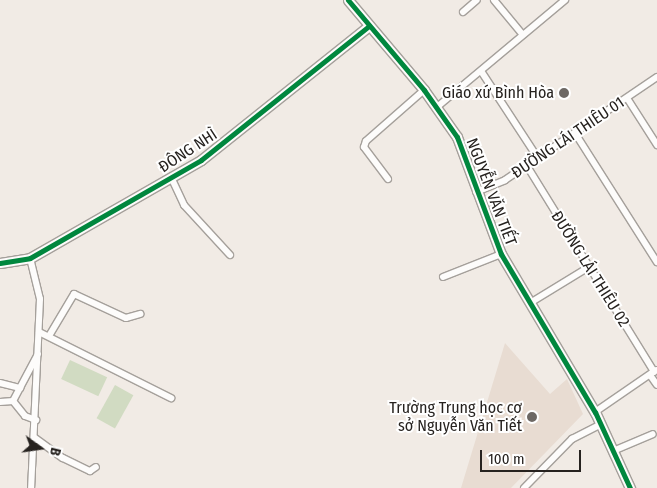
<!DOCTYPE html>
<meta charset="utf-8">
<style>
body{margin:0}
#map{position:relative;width:657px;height:488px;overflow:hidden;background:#f1ebe5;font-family:"Fira Sans Condensed",sans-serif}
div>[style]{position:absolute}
.built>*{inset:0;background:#e8dcd2}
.green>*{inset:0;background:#d1dbc2;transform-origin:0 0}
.roads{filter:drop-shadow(1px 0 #a5a09b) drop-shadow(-1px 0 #a5a09b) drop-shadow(0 1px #a5a09b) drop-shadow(0 -1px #a5a09b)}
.street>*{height:6px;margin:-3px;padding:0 3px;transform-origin:3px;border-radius:3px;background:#fdfcfb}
.secondary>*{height:9px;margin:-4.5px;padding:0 4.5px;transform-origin:4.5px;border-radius:4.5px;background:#fdfcfb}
.cycleway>*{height:5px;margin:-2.5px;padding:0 2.5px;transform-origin:2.5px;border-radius:2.5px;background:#00873e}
.dots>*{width:14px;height:14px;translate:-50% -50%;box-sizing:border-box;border:2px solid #fff;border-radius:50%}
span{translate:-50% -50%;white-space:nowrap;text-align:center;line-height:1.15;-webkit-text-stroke:4px #fff;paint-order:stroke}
.poi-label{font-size:16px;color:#26221f}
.right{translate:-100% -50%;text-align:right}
.street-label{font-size:16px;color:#26221f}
.north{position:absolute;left:15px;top:423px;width:50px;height:50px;-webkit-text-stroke:4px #fff;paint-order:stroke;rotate:104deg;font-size:14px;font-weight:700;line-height:20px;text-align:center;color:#26221f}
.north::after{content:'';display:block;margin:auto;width:18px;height:22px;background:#26221f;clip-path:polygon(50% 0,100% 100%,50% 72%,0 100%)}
.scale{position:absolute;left:480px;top:450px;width:101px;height:22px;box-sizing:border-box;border:2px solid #26221f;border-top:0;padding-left:6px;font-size:15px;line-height:18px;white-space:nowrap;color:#26221f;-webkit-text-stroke:4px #fff;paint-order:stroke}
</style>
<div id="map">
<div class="built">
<div style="clip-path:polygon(505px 343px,550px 394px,567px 379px,583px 414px,511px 488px,461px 488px)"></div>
</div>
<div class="green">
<div style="left:70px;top:360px;width:41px;height:21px;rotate:25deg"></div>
<div style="left:115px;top:385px;width:21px;height:38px;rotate:29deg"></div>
</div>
<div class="roads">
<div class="street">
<div style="left:494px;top:0;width:45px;rotate:50.4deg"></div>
<div style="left:463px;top:12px;width:18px;rotate:-41deg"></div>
<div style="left:481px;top:71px;width:104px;rotate:56.8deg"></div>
<div style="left:627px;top:98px;width:56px;rotate:57.4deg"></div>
<div style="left:437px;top:107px;width:167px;rotate:-39.9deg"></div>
<div style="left:575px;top:133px;width:153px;rotate:57.6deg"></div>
<div style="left:527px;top:166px;width:242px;rotate:58.3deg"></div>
<div style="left:171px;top:177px;width:31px;rotate:65deg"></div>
<div style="left:184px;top:205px;width:68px;rotate:47.4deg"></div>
<div style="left:388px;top:179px;width:40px;rotate:-127deg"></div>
<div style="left:364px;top:147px;width:6px;rotate:-72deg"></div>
<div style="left:366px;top:141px;width:77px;rotate:-41.3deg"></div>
<div style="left:476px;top:192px;width:31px;rotate:-22deg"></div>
<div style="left:505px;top:180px;width:184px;rotate:-34.1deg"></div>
<div style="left:30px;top:258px;width:42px;rotate:76.3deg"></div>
<div style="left:40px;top:299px;width:189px;rotate:92.7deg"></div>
<div style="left:443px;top:277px;width:62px;rotate:-21.6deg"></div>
<div style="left:530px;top:303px;width:69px;rotate:-31.4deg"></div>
<div style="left:39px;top:332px;width:148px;rotate:26.6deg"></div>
<div style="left:49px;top:336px;width:49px;rotate:-59.2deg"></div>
<div style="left:74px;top:294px;width:57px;rotate:24.8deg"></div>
<div style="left:126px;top:318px;width:15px;rotate:-16deg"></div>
<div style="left:650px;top:375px;width:12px;rotate:55deg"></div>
<div style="left:0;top:383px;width:21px;rotate:14deg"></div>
<div style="left:13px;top:401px;width:53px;rotate:-62deg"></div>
<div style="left:0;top:402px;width:13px;rotate:-4deg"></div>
<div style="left:13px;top:401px;width:19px;rotate:51deg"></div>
<div style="left:25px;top:416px;width:12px;rotate:20deg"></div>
<div style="left:595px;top:412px;width:74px;rotate:-34.5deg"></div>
<div style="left:35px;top:438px;width:34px;rotate:36deg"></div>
<div style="left:63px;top:458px;width:30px;rotate:26deg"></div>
<div style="left:90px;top:471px;width:7px;rotate:-34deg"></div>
<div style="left:613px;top:451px;width:43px;rotate:-23deg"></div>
<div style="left:524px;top:488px;width:69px;rotate:-45.6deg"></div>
<div style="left:572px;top:439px;width:33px;rotate:-27deg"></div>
</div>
<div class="secondary">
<div style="left:348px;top:0;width:118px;rotate:49.8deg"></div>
<div style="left:424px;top:90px;width:57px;rotate:54.9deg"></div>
<div style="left:457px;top:137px;width:125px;rotate:69.4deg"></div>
<div style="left:501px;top:254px;width:184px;rotate:59.3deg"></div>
<div style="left:595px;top:412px;width:84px;rotate:65.3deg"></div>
<div style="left:0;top:263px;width:30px;rotate:-9deg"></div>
<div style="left:30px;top:258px;width:197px;rotate:-29.8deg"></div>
<div style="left:201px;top:160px;width:215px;rotate:-38.6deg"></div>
</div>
</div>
<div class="cycleway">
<div style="left:348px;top:0;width:118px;rotate:49.8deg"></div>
<div style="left:424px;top:90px;width:57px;rotate:54.9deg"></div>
<div style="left:457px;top:137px;width:125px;rotate:69.4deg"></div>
<div style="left:501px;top:254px;width:184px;rotate:59.3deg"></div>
<div style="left:595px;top:412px;width:84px;rotate:65.3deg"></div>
<div style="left:0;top:263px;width:30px;rotate:-9deg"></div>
<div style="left:30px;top:258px;width:197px;rotate:-29.8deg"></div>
<div style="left:201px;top:160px;width:215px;rotate:-38.6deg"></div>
</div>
<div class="dots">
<div style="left:564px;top:93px;background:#6d6864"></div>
<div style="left:532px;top:417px;background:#6d6864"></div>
</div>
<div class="poi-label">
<span class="right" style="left:554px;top:93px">Giáo xứ Bình Hòa</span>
<span class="right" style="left:522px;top:417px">Trường Trung học cơ<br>sở Nguyễn Văn Tiết</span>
</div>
<div class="street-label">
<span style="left:568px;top:138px;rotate:-34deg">ĐƯỜNG LÁI THIÊU 01</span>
<span style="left:188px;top:151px;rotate:-33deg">ĐÔNG NHÌ</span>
<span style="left:491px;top:192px;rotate:69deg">NGUYỄN VĂN TIẾT</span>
<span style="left:590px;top:269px;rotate:58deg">ĐƯỜNG LÁI THIÊU 02</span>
</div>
<div class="north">B</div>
<div class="scale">100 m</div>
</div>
